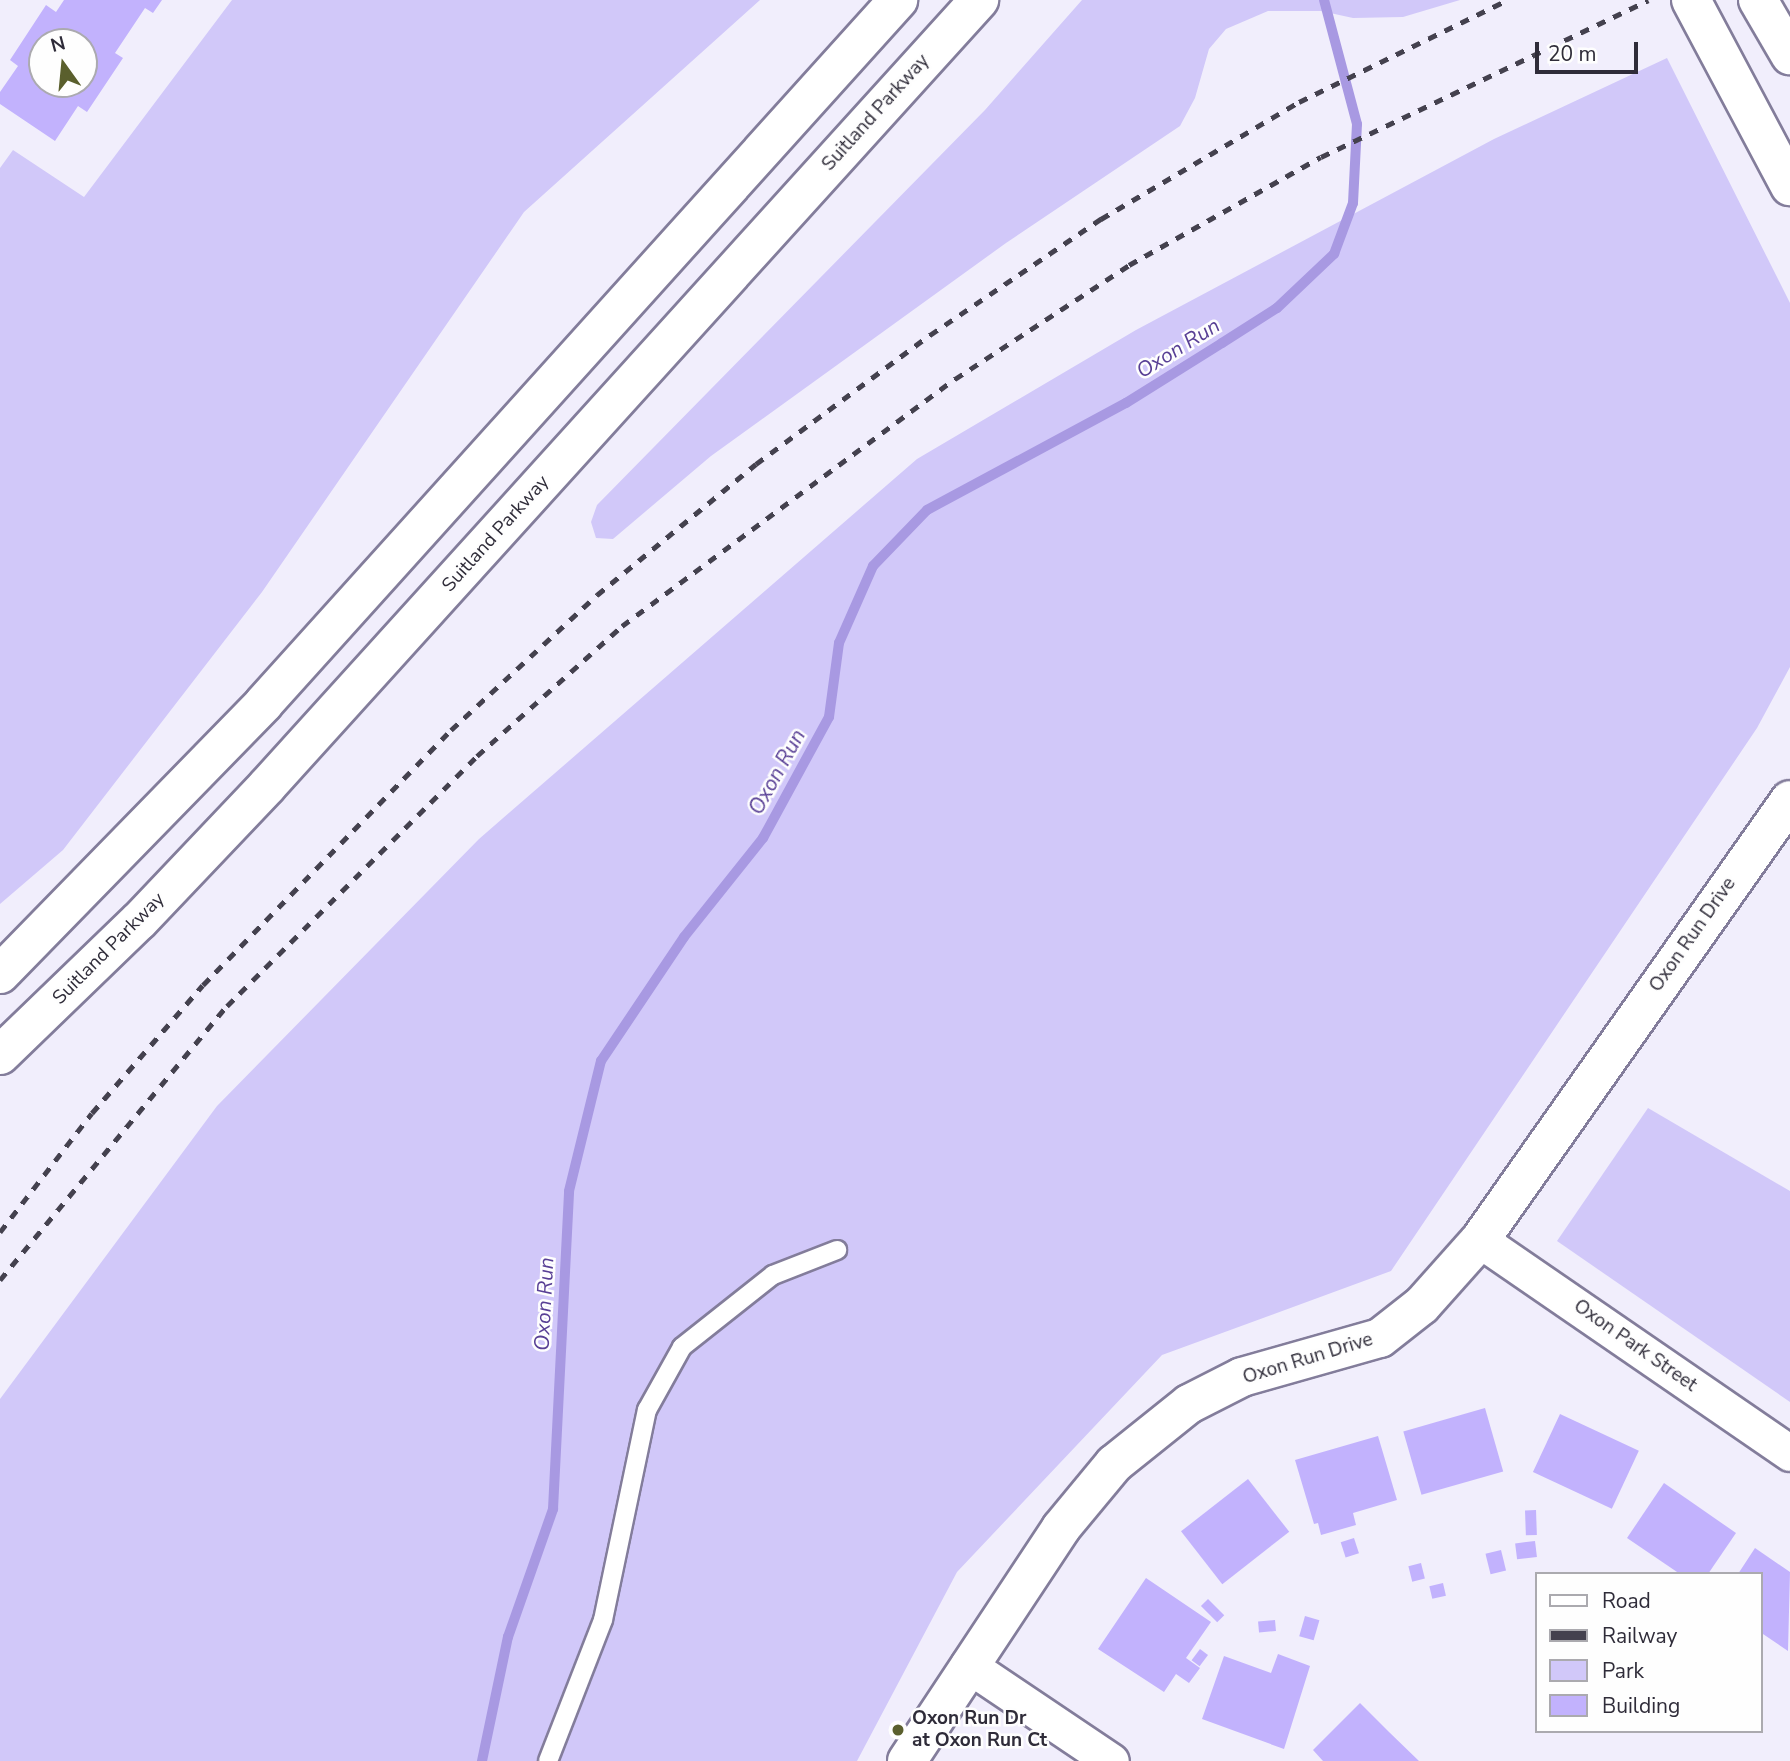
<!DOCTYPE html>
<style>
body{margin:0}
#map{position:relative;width:1790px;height:1761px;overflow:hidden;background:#f1eefc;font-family:"Nunito Sans",sans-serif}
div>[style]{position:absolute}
.green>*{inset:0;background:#d1c8f9}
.stream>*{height:10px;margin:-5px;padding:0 5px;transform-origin:5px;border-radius:5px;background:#a899e2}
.building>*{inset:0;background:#c2b2fd;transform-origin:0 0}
.roads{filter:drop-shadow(2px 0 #837d9b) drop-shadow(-2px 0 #837d9b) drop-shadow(0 2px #837d9b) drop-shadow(0 -2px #837d9b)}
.lane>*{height:18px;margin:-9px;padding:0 9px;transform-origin:9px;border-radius:9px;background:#fff}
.street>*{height:35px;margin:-17.5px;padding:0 17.5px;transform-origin:17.5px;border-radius:17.5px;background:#fff}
.secondary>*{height:38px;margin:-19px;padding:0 19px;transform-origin:19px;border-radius:19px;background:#fff}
.highway>*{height:38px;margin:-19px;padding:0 19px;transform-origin:19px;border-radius:19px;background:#fff}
.rail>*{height:5px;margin-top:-2.5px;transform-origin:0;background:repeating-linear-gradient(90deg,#44414e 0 9px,transparent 0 18px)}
.dots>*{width:19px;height:19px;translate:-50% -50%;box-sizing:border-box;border:4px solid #fefefe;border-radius:50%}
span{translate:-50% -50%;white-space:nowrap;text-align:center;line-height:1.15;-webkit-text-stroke:5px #fefefe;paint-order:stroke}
.street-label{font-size:19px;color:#2f2c39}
.poi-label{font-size:19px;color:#2f2c39;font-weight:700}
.left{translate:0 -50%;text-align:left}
.water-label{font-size:21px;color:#583f95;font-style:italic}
.legend{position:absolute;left:1535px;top:1572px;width:228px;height:161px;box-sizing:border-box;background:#fefefe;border:2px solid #abaaaf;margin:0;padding:9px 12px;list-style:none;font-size:21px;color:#2f2c39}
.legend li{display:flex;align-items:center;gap:14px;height:35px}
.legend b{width:35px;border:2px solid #abaaaf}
.north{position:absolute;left:28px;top:28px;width:70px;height:70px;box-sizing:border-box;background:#fefefe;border:2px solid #abaaaf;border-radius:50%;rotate:345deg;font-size:19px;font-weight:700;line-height:28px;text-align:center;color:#2f2c39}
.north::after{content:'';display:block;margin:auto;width:24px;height:32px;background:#5a5f2d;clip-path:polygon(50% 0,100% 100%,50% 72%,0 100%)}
.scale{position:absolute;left:1535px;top:42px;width:103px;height:32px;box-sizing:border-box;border:4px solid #2f2c39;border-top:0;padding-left:9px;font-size:21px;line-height:24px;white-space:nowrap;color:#2f2c39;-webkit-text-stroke:5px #fefefe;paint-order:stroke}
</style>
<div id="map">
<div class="green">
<div style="clip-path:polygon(232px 0,760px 0,524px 212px,262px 592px,63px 850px,0 904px,0 168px,13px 150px,84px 197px)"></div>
<div style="clip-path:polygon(1082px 0,1460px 0,1403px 17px,1353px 18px,1321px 11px,1268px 11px,1226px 29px,1209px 49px,1195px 98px,1180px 126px,1006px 243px,711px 456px,613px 539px,596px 538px,591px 522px,597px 505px,985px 110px)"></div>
<div style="clip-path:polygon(1667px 58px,1790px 303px,1790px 667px,1757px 728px,1391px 1271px,1162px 1355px,957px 1572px,857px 1761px,0 1761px,0 1399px,217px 1106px,479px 839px,917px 459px,1136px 330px,1494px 139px)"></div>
<div style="clip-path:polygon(1648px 1108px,1790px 1191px,1790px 1402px,1557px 1241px)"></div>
</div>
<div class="stream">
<div style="left:482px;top:1761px;width:127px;rotate:-78.2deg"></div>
<div style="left:508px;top:1637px;width:136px;rotate:-70.6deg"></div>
<div style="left:553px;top:1509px;width:318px;rotate:-87.1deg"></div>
<div style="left:569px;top:1191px;width:134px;rotate:-76.2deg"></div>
<div style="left:601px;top:1061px;width:149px;rotate:-56.2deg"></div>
<div style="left:684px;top:937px;width:127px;rotate:-51.4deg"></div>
<div style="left:763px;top:838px;width:138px;rotate:-61.4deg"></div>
<div style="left:829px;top:717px;width:75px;rotate:-82.3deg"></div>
<div style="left:839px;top:643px;width:84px;rotate:-66.2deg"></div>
<div style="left:873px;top:566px;width:78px;rotate:-46deg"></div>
<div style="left:927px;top:510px;width:226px;rotate:-28.3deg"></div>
<div style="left:1126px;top:403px;width:113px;rotate:-32deg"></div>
<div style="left:1222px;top:343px;width:65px;rotate:-32.5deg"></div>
<div style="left:1277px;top:308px;width:79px;rotate:-43.5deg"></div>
<div style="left:1334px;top:254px;width:54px;rotate:-69.6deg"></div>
<div style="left:1353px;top:203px;width:79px;rotate:-87.1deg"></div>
<div style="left:1357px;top:124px;width:128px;rotate:-104.9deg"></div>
</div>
<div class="building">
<div style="clip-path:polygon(evenodd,64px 0,162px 0,153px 13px,145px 8px,115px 53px,123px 58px,87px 112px,78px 106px,55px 141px,0 104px,0 92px,18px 66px,10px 60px,46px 5px,56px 12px,64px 0,42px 42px,84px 42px,84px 84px,42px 84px,42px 42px)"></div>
<div style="left:1485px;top:1408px;width:66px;height:85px;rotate:74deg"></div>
<div style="left:1560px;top:1414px;width:87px;height:64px;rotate:25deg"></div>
<div style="clip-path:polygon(1378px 1436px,1397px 1500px,1353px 1513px,1356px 1525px,1321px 1535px,1318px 1523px,1314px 1524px,1295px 1460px)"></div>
<div style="left:1248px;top:1479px;width:67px;height:85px;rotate:52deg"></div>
<div style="clip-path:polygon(1664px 1483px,1736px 1533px,1708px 1574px,1680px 1574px,1627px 1538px)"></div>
<div style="left:1536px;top:1510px;width:25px;height:11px;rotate:88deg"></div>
<div style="left:1354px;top:1538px;width:16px;height:14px;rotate:72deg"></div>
<div style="left:1535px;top:1541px;width:16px;height:20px;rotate:83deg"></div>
<div style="clip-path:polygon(1755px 1548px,1790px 1572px,1788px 1651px,1760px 1632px,1760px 1574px,1738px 1574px)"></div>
<div style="left:1501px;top:1550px;width:21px;height:16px;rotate:76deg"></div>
<div style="left:1421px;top:1563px;width:16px;height:13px;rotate:76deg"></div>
<div style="clip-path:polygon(1146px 1578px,1211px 1622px,1186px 1658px,1200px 1668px,1189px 1683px,1176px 1674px,1164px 1692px,1098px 1649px)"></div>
<div style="left:1443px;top:1583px;width:13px;height:14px;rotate:77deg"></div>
<div style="left:1208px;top:1599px;width:23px;height:10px;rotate:45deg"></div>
<div style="left:1305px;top:1616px;width:15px;height:21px;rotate:16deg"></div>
<div style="left:1275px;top:1620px;width:11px;height:17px;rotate:85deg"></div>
<div style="left:1200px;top:1649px;width:10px;height:14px;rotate:37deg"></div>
<div style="clip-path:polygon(1278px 1654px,1310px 1666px,1284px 1749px,1202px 1719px,1224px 1656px,1271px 1673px)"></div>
<div style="clip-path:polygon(1360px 1703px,1389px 1732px,1419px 1761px,1323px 1761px,1313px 1750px)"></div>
</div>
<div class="roads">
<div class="lane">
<div style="left:548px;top:1761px;width:151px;rotate:-68.7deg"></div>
<div style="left:603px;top:1620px;width:215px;rotate:-78.2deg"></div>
<div style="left:647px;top:1410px;width:72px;rotate:-60.9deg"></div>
<div style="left:682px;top:1347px;width:116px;rotate:-38.4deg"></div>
<div style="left:773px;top:1275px;width:69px;rotate:-21.3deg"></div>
</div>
<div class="street">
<div style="left:1480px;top:1240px;width:376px;rotate:34.5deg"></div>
<div style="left:968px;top:1665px;width:172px;rotate:33.9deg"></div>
</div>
<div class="secondary">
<div style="left:1691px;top:0;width:211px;rotate:62deg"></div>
<div style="left:1758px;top:0;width:64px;rotate:59.8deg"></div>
<div style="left:907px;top:1761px;width:279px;rotate:-56.5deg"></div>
<div style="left:1061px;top:1528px;width:83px;rotate:-50.4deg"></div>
<div style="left:1114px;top:1464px;width:96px;rotate:-38.7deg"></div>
<div style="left:1189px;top:1404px;width:59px;rotate:-27deg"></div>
<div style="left:1242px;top:1377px;width:143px;rotate:-15.8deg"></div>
<div style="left:1380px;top:1338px;width:53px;rotate:-38.2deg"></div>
<div style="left:1422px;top:1305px;width:87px;rotate:-48.3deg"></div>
<div style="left:1480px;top:1240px;width:538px;rotate:-54.83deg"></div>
</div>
<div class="highway">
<div style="left:0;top:974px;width:378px;rotate:-45.7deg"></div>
<div style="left:264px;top:703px;width:947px;rotate:-47.95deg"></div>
<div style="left:0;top:1055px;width:193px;rotate:-44deg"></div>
<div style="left:139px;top:921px;width:186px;rotate:-46.5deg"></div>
<div style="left:267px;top:786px;width:1061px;rotate:-47.83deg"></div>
</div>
</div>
<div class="rail">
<div style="left:0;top:1232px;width:150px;rotate:-52.3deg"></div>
<div style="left:92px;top:1113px;width:169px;rotate:-49.1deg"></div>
<div style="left:203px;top:985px;width:356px;rotate:-45.8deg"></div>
<div style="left:451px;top:730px;width:199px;rotate:-42.8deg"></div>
<div style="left:597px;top:595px;width:206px;rotate:-39.5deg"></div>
<div style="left:756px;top:464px;width:217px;rotate:-36.6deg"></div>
<div style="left:930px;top:335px;width:207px;rotate:-34.2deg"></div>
<div style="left:1101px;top:219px;width:230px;rotate:-30.6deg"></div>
<div style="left:1299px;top:102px;width:232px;rotate:-26.1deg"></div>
<div style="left:0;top:1280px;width:356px;rotate:-50.4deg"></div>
<div style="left:227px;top:1006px;width:354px;rotate:-45deg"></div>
<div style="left:477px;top:756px;width:195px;rotate:-41.9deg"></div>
<div style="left:622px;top:626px;width:415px;rotate:-36.6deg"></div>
<div style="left:955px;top:379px;width:208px;rotate:-33.2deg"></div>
<div style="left:1129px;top:265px;width:220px;rotate:-29.4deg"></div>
<div style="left:1321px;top:157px;width:363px;rotate:-25.6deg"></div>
</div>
<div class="dots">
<div style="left:898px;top:1730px;background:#5a5f2d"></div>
</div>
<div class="street-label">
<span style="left:876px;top:113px;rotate:-48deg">Suitland Parkway</span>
<span style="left:496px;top:534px;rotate:-48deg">Suitland Parkway</span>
<span style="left:1693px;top:935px;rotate:-55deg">Oxon Run Drive</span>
<span style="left:109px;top:949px;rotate:-45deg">Suitland Parkway</span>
<span style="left:1635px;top:1346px;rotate:35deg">Oxon Park Street</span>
<span style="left:1308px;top:1359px;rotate:-17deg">Oxon Run Drive</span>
</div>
<div class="poi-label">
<span class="left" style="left:912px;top:1730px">Oxon Run Dr<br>at Oxon Run Ct</span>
</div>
<div class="water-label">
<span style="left:1178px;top:348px;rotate:-32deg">Oxon Run</span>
<span style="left:777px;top:772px;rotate:-61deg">Oxon Run</span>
<span style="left:544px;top:1304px;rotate:-87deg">Oxon Run</span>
</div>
<ul class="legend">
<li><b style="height:9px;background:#fff"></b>Road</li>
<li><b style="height:9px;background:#44414e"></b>Railway</li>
<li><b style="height:19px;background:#d1c8f9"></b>Park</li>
<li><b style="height:19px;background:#c2b2fd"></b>Building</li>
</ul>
<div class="north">N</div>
<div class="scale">20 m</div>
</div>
